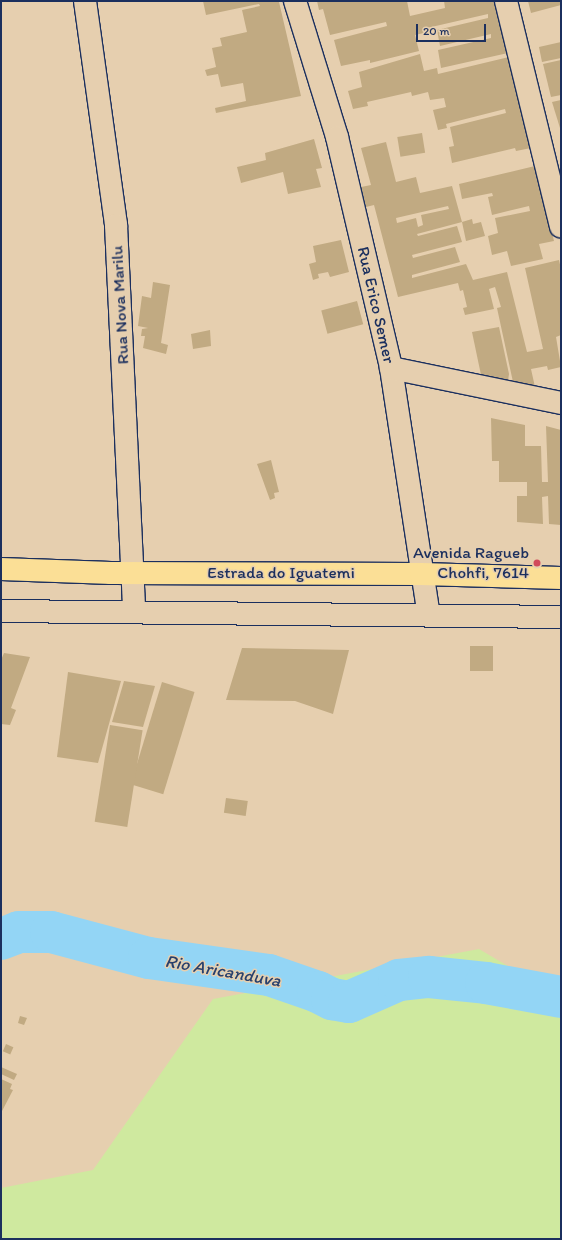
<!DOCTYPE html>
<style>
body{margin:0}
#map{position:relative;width:562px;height:1240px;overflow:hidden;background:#e6cfaf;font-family:Itim,sans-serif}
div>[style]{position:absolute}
.green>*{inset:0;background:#cfe99f}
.river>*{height:42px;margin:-21px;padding:0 21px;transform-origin:21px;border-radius:21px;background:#93d5f5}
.building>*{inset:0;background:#c1aa82;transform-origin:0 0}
.roads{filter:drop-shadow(1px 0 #1b2f5e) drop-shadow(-1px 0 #1b2f5e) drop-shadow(0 1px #1b2f5e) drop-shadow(0 -1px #1b2f5e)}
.minor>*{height:22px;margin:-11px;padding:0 11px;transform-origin:11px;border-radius:11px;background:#e6cfaf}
.primary>*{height:22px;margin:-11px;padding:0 11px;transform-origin:11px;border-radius:11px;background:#fbdf96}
.dots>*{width:11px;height:11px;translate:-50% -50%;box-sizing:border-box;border:2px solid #e6cfaf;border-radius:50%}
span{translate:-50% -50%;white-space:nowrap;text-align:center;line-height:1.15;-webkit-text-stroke:3px #e6cfaf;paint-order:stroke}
.street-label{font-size:17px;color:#1b2f5e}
.poi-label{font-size:17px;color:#1b2f5e}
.right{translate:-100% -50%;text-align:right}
.water-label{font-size:18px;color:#27406d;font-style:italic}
.frame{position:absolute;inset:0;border:2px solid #1b2f5e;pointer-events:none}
.scale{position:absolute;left:416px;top:24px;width:70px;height:18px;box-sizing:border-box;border:2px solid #1b2f5e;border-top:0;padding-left:5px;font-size:12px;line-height:14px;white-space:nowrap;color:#1b2f5e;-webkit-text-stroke:3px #e6cfaf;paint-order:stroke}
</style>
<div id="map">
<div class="green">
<div style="clip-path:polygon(479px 949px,561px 997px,561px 1239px,1px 1239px,1px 1188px,93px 1170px,213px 999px)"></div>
</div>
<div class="river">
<div style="left:1px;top:939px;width:19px;rotate:-21deg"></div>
<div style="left:19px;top:932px;width:32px"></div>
<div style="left:51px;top:932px;width:101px;rotate:14.9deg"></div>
<div style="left:149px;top:958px;width:121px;rotate:8.1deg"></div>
<div style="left:269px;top:975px;width:52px;rotate:19.1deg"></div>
<div style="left:318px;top:992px;width:16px;rotate:27deg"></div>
<div style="left:332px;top:999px;width:17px;rotate:10deg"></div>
<div style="left:349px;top:1002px;width:55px;rotate:-23.7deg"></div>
<div style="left:399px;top:980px;width:30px;rotate:-6deg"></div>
<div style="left:429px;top:977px;width:57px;rotate:6deg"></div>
<div style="left:486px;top:983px;width:76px;rotate:10.6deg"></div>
</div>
<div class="building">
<div style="clip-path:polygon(203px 1px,279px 2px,301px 96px,216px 113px,215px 108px,246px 101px,243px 83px,221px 87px,218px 74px,207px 76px,205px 70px,216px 67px,212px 48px,222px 46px,220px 38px,247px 32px,242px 10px,260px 6px,259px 4px,206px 15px)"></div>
<div style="clip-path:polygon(317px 1px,407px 1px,410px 16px,445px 8px,444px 1px,494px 1px,508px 53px,441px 68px,438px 50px,491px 38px,491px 34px,440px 46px,437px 30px,488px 18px,488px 14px,427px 28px,428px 32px,415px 35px,419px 51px,370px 63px,370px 60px,341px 66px,334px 40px,387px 26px,386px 22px,330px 35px,323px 9px,319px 10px)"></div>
<div style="clip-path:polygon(528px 1px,561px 1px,561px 5px,531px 13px)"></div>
<div style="clip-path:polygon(561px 42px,561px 58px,542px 62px,539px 47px)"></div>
<div style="clip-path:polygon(420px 54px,424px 71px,437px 68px,438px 74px,509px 57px,531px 148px,516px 151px,515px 148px,452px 163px,449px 147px,454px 146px,450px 127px,506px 113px,505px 109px,446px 124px,447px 128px,438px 130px,433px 110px,446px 107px,444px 98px,430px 100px,428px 92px,412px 96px,411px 92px,367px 102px,368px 106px,353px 109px,348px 91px,362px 87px,359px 72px)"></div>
<div style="clip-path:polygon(561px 60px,561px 95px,551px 97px,543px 64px)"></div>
<div style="clip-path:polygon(561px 100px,561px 127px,560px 128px,552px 102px)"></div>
<div style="left:422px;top:133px;width:20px;height:25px;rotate:81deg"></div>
<div style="clip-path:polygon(314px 139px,322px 168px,316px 169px,321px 187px,288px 194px,283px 172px,241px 183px,237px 167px,266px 160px,265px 153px)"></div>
<div style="clip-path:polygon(evenodd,386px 142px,396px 182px,416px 177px,420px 193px,452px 186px,462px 222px,417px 234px,418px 236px,457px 226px,462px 242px,412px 255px,413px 258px,455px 247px,460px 262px,412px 275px,412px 278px,466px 264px,473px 280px,507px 272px,527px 352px,543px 349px,525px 268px,559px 260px,561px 269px,561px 335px,556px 337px,561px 367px,548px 370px,547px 366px,531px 369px,535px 387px,513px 382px,497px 308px,501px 307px,495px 287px,489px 289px,494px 309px,465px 315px,463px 308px,467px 307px,463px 290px,460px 291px,458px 283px,398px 297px,374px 205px,366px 207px,361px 187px,371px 185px,361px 148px,386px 142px,448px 206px,449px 209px,421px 215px,423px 225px,418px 227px,416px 218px,397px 223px,396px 218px,448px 206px)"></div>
<div style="clip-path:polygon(535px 166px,554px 241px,539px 244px,543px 259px,511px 266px,507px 251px,492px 255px,488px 236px,498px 233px,495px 218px,530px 211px,529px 206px,492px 215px,488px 197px,493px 196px,492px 193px,462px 199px,459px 184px)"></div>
<div style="clip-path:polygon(472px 219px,473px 224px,481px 222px,485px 236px,466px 241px,462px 222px)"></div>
<div style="clip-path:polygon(341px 240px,349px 272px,330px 277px,328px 272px,318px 274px,319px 278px,313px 280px,309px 264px,316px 262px,313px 246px)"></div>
<div style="clip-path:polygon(153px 282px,170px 285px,161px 343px,168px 345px,166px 354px,143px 348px,145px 336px,141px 336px,142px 329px,148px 328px,138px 326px,142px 296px,151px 298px)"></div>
<div style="left:357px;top:301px;width:24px;height:37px;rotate:75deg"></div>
<div style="clip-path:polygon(499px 327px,509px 374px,508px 381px,481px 375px,472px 332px)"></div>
<div style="clip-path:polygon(210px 330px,211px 346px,193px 349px,191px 334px)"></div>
<div style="clip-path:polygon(491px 418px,525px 425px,525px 446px,541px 446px,542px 482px,548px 482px,546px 426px,561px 430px,561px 525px,549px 524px,548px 496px,542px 497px,543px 524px,517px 522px,517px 496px,527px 496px,527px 482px,499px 482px,499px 461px,492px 461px)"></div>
<div style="clip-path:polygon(271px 460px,279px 492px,274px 493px,275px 498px,270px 500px,257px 464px)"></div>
<div style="left:470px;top:646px;width:23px;height:25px"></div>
<div style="clip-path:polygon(242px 648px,349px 650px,333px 714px,295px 701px,226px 700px)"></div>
<div style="clip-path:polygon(4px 653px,30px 657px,11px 708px,16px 710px,10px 725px,1px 724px,1px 660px)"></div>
<div style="clip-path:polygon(68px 672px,121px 681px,98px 763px,57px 757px)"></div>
<div style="clip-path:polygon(124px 681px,155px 686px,143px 727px,112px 722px)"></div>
<div style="left:162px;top:682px;width:34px;height:107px;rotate:17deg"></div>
<div style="left:110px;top:725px;width:33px;height:98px;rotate:9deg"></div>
<div style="left:226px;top:798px;width:22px;height:15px;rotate:8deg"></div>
<div style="clip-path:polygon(20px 1016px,27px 1018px,24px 1025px,18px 1023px)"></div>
<div style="left:6px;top:1044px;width:8px;height:8px;rotate:23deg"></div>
<div style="clip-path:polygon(1px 1067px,17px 1074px,14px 1080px,1px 1074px)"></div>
<div style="clip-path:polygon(1px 1079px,12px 1084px,10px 1089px,13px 1090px,1px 1113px)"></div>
</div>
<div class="roads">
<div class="minor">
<div style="left:85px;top:1px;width:226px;rotate:82.1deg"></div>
<div style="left:116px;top:225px;width:386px;rotate:87.3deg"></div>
<div style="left:295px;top:1px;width:142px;rotate:72.8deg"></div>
<div style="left:337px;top:137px;width:237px;rotate:76.8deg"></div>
<div style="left:391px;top:368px;width:250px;rotate:81.3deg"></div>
<div style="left:506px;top:1px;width:232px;rotate:76.3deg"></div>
<div style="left:391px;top:368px;width:174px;rotate:11.6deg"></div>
<div style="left:1px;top:611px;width:560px;rotate:0.61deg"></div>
</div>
<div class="primary">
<div style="left:1px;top:569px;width:110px;rotate:2.1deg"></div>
<div style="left:111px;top:573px;width:310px;rotate:0.2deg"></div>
<div style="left:421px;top:574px;width:140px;rotate:1.6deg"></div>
</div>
</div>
<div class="dots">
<div style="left:537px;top:563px;background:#d1495b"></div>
</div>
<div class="street-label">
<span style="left:120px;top:305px;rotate:-93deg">Rua Nova Marilu</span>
<span style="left:376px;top:305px;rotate:77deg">Rua Erico Semer</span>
<span style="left:281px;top:573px">Estrada do Iguatemi</span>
</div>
<div class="poi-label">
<span class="right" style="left:529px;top:563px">Avenida Ragueb<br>Chohfi, 7614</span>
</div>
<div class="water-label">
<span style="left:223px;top:971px;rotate:10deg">Rio Aricanduva</span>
</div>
<div class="frame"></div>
<div class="scale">20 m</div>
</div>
